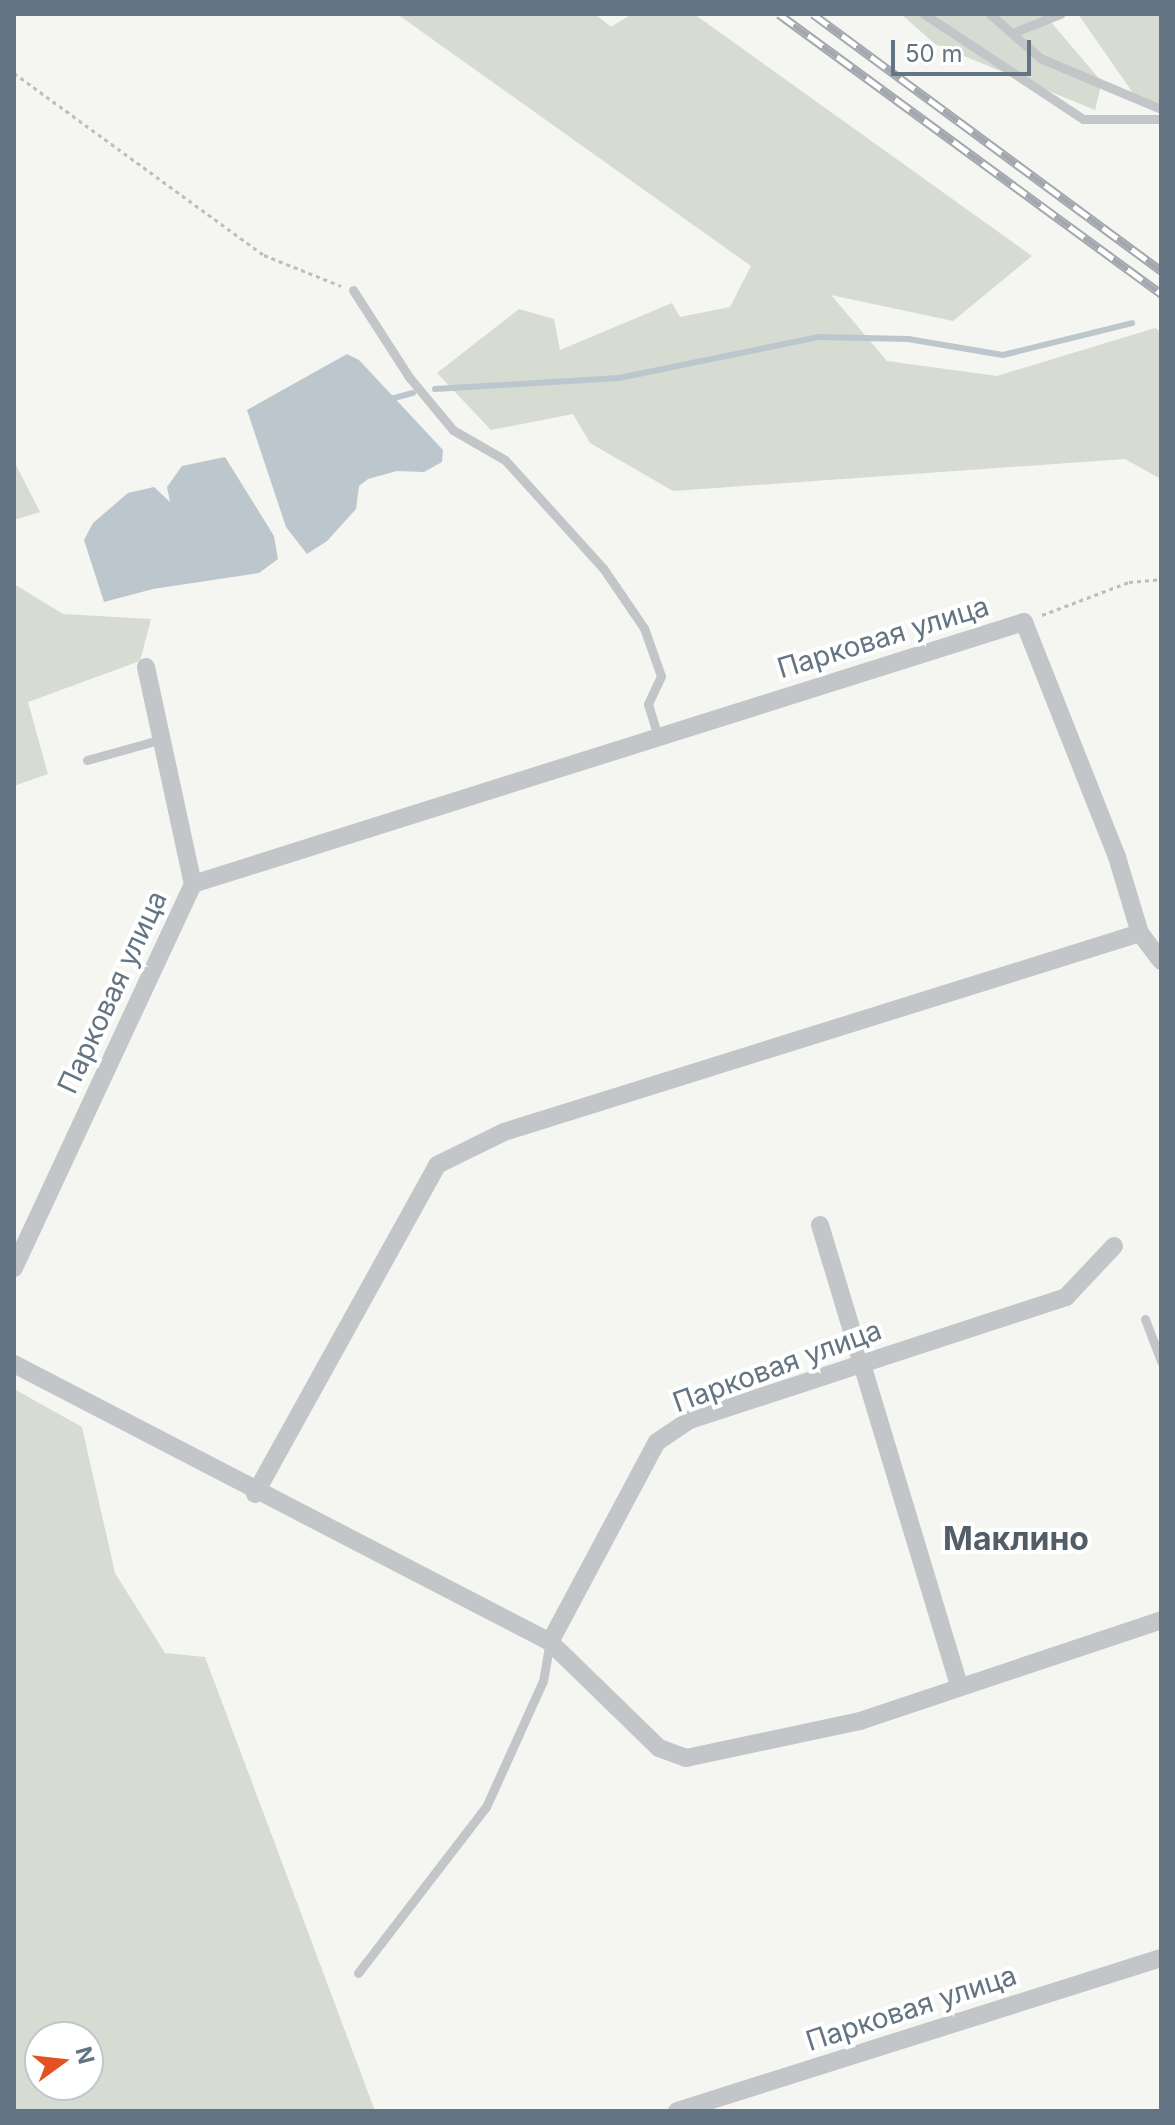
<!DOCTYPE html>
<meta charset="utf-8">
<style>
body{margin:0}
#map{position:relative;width:1175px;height:2125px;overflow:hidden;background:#f5f5f1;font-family:Inter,sans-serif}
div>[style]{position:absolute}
.green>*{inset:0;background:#d6dcd2}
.water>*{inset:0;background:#bbc7cc}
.stream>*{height:6px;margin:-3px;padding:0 3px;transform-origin:3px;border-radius:3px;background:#bbc7cc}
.path>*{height:3px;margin-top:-1.5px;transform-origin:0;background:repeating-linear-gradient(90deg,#bcbec0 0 4px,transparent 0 8px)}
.lane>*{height:9px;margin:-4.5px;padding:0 4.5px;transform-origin:4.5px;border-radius:4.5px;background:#c2c6c9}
.street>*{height:18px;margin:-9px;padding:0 9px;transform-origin:9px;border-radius:9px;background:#c2c6c9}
.rail>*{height:9px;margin-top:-4.5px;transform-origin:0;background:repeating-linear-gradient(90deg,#fff 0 18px,#a2a8ae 0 36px);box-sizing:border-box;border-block:2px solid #a2a8ae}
span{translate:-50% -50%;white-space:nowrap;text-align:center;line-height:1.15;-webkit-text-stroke:8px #fff;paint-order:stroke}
.street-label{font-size:28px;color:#637482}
.quarter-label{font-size:32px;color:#515d67;font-weight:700}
.frame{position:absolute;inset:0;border:16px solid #637482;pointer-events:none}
.north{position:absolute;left:24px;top:2021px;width:80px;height:80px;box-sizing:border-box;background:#fff;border:2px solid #c1c7cd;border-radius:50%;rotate:75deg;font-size:22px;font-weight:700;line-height:32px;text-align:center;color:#637482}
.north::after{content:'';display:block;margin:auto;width:28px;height:36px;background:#e55221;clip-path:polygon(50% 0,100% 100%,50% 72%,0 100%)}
.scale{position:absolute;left:891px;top:40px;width:140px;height:36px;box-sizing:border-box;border:4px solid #637482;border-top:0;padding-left:10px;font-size:24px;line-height:28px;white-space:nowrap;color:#637482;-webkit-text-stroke:6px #fff;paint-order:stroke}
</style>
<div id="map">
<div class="green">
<div style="clip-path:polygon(397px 14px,595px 14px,611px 27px,632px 14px,694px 14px,1032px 256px,953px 321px,831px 295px,887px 361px,997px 376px,1155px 328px,1161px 332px,1161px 479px,1125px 459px,673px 491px,590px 443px,573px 414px,491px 430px,437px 373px,519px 309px,554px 319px,560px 350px,672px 303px,680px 317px,730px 307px,751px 266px)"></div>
<div style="clip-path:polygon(901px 14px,1044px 14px,1102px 82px,1095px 110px,935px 44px)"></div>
<div style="clip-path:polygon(1078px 14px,1161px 14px,1161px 109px,1133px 93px)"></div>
<div style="clip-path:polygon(14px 461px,40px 512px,14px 520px)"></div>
<div style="clip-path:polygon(14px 584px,63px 614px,151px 619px,140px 661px,28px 702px,48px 774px,14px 786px)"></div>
<div style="clip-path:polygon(evenodd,14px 1389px,82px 1427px,115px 1573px,165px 1653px,205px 1657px,375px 2111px,14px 2111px,14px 1389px,88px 2037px,88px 2085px,40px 2085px,40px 2037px,88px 2037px)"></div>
</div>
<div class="water">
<div style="clip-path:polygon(347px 354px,359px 360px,443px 450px,442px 462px,424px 472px,397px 471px,368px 479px,359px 486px,356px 509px,327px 541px,307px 554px,286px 527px,247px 410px)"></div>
<div style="clip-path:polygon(225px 457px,274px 536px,278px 559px,259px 573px,153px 589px,104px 602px,84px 540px,93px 523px,128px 493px,154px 487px,170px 502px,167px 487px,182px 466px)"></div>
</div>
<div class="stream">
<div style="left:435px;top:389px;width:184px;rotate:-3.4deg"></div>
<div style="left:619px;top:378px;width:203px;rotate:-11.6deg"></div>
<div style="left:818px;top:337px;width:90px;rotate:1.3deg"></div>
<div style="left:908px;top:339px;width:96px;rotate:9.6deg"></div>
<div style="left:1003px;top:355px;width:133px;rotate:-13.9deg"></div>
<div style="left:383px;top:401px;width:31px;rotate:-15deg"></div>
</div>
<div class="path">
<div style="left:14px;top:73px;width:309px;rotate:36.1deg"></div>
<div style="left:264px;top:255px;width:83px;rotate:21.9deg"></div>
<div style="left:1042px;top:615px;width:93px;rotate:-20.8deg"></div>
<div style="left:1129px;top:582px;width:32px;rotate:-5deg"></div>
</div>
<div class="lane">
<div style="left:924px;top:14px;width:191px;rotate:33.4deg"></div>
<div style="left:1083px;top:119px;width:78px"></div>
<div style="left:990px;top:14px;width:67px;rotate:41.3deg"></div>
<div style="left:1040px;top:58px;width:131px;rotate:22.9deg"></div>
<div style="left:1012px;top:33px;width:52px;rotate:-21.6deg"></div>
<div style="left:353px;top:290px;width:103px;rotate:57.2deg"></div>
<div style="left:409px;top:377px;width:69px;rotate:50.3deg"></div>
<div style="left:453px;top:430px;width:60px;rotate:30deg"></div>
<div style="left:505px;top:460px;width:146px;rotate:47.8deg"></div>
<div style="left:603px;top:568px;width:73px;rotate:55.7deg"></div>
<div style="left:644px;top:628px;width:51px;rotate:70.5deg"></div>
<div style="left:661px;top:676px;width:31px;rotate:115deg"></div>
<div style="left:648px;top:704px;width:34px;rotate:73deg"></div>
<div style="left:87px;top:760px;width:78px;rotate:-15.6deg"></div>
<div style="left:1145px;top:1319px;width:45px;rotate:69.1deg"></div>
<div style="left:358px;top:1973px;width:210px;rotate:-52.4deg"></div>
<div style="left:486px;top:1807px;width:138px;rotate:-65.7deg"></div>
<div style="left:543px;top:1681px;width:40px;rotate:-80deg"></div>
</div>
<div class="street">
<div style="left:146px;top:667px;width:222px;rotate:77.8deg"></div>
<div style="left:820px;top:1225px;width:481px;rotate:73.2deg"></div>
<div style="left:14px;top:1268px;width:424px;rotate:-65deg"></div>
<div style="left:193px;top:884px;width:871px;rotate:-17.5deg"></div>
<div style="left:1024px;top:622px;width:253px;rotate:68.4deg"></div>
<div style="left:1117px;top:857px;width:79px;rotate:73.2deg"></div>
<div style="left:1140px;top:933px;width:35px;rotate:53deg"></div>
<div style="left:14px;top:1364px;width:604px;rotate:27.41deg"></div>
<div style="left:550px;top:1642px;width:152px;rotate:44.2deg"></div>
<div style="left:659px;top:1748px;width:29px;rotate:20deg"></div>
<div style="left:686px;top:1758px;width:178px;rotate:-12deg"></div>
<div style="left:860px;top:1721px;width:317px;rotate:-18.5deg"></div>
<div style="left:255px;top:1494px;width:376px;rotate:-61deg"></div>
<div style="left:437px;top:1165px;width:75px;rotate:-26.2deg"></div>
<div style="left:504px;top:1132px;width:666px;rotate:-17.37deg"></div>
<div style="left:550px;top:1642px;width:227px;rotate:-61.9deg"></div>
<div style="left:657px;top:1442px;width:40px;rotate:-34deg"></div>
<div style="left:690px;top:1420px;width:396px;rotate:-18.1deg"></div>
<div style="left:1066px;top:1297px;width:70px;rotate:-46.7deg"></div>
<div style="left:677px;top:2111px;width:508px;rotate:-17.54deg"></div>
</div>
<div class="rail">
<div style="left:779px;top:14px;width:474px;rotate:36.2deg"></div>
<div style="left:813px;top:14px;width:433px;rotate:36.4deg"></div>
</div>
<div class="street-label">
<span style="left:883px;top:637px;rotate:-17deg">Парковая улица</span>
<span style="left:112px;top:992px;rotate:-65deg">Парковая улица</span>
<span style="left:777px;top:1366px;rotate:-20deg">Парковая улица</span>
<span style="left:911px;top:2008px;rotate:-18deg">Парковая улица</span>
</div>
<div class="quarter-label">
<span style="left:1016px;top:1539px">Маклино</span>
</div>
<div class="frame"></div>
<div class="north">N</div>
<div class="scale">50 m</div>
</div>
